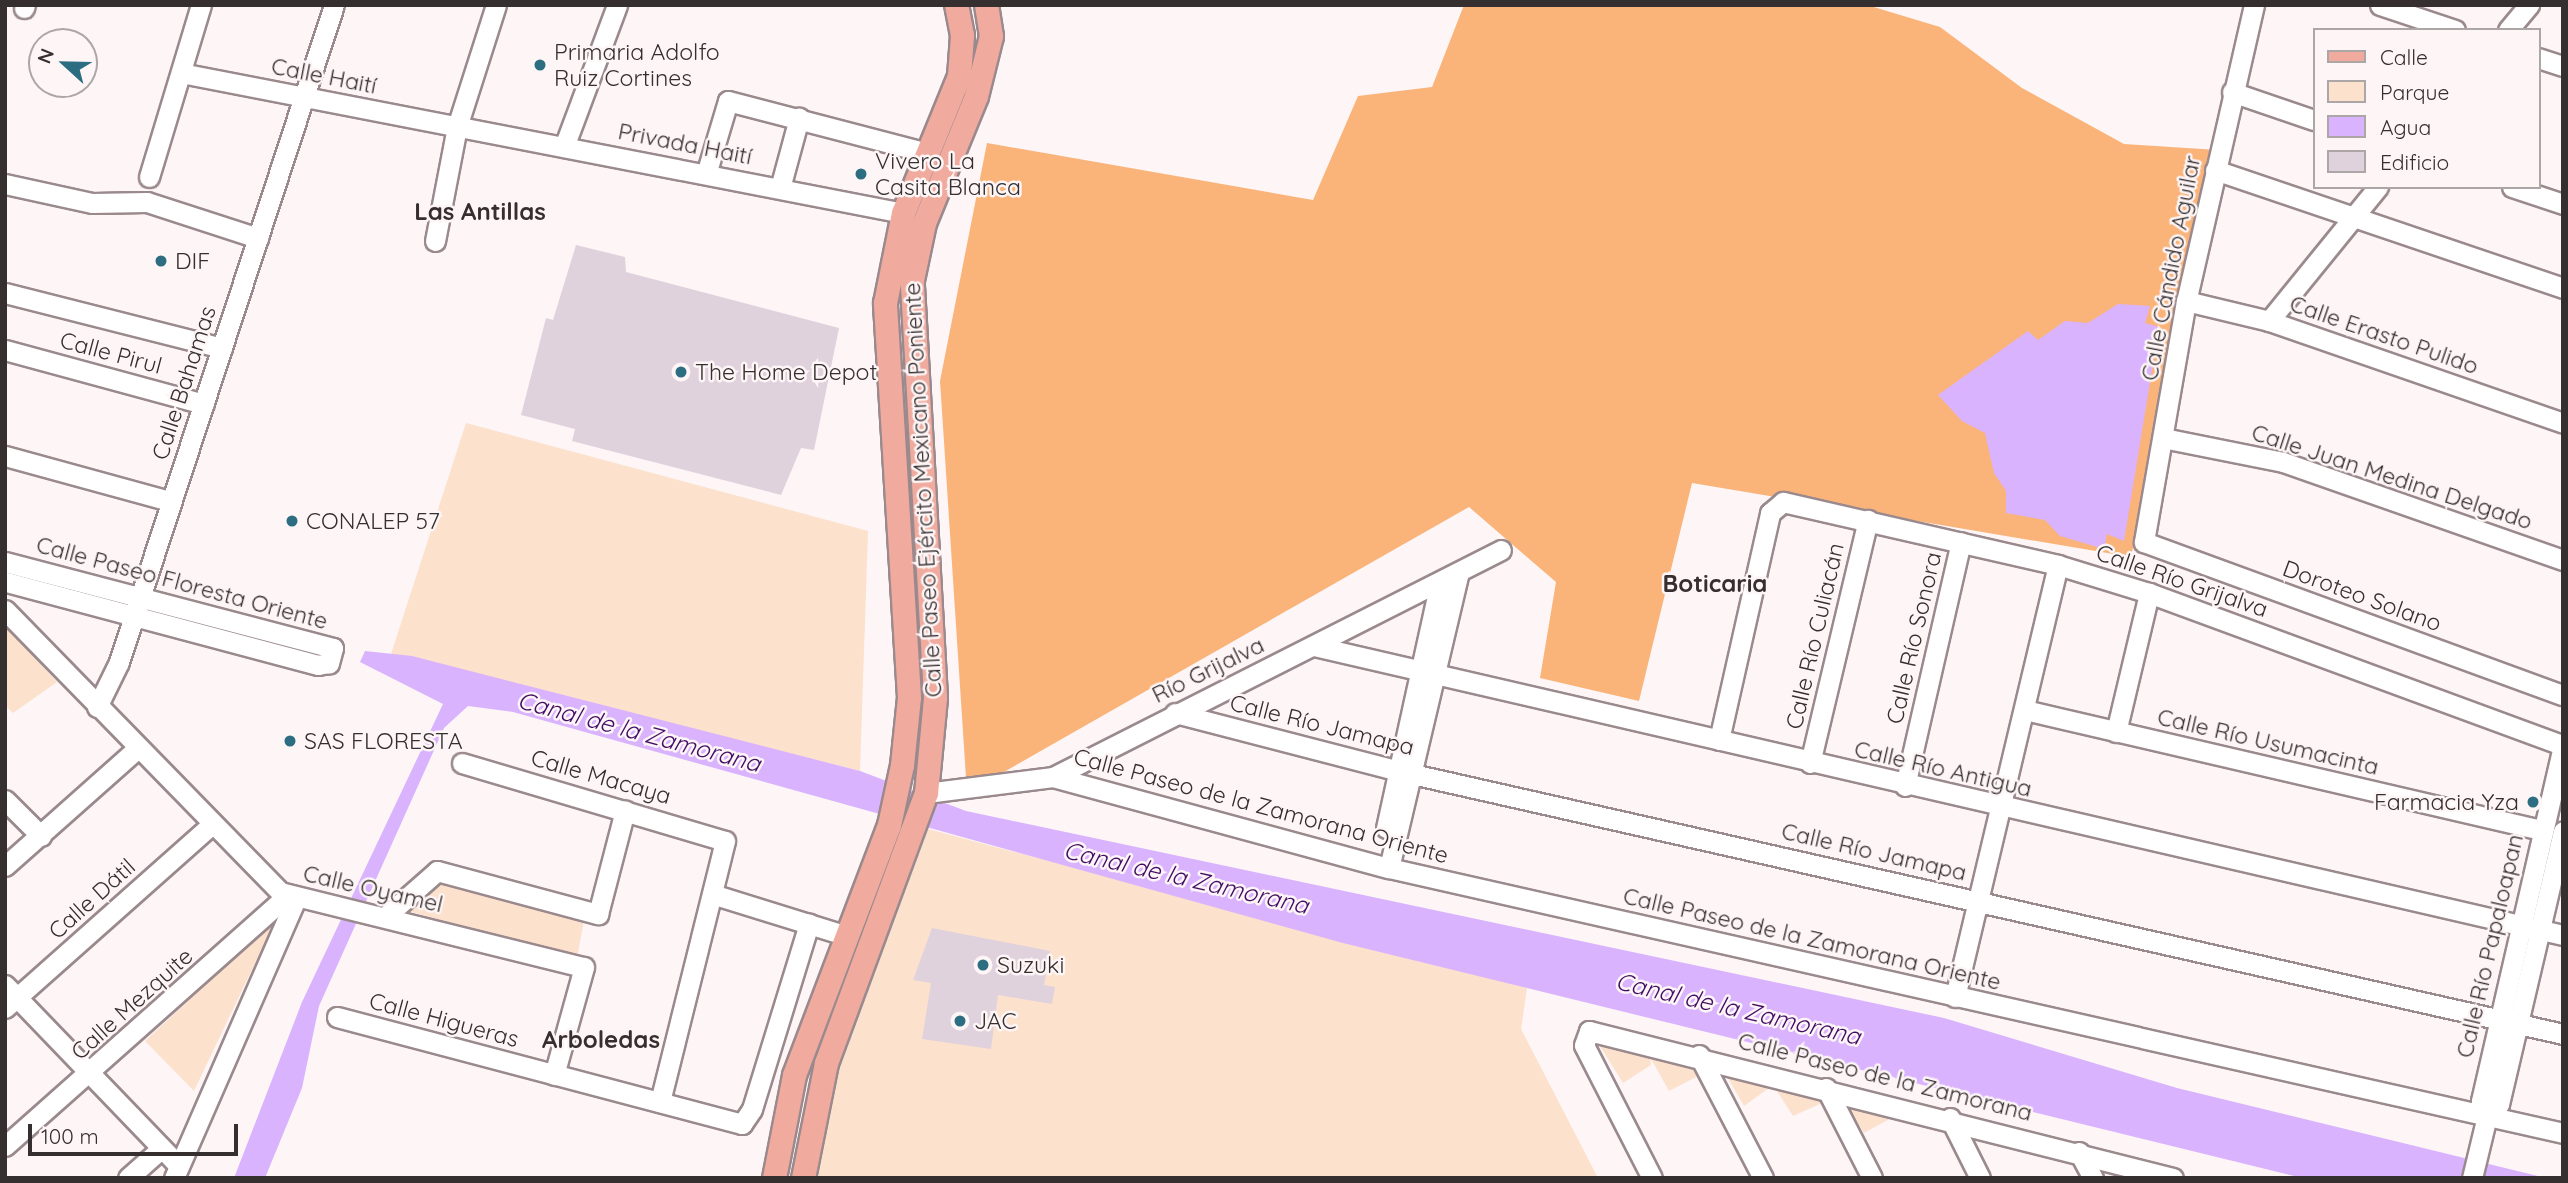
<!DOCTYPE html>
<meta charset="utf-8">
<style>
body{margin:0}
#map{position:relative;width:2568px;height:1183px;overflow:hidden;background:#fdf5f6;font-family:Quicksand,sans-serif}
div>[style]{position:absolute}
.green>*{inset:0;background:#fce1cc}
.forest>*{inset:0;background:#fab47a}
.water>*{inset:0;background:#d9b3fe}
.building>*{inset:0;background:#e0d2dc}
.roads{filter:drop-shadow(2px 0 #9a898d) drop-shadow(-2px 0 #9a898d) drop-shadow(0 2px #9a898d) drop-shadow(0 -2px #9a898d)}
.minor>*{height:19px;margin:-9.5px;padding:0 9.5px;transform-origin:9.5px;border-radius:9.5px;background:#fff}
.major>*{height:23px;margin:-11.5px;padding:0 11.5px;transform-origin:11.5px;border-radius:11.5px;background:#f0ab9e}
.dots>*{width:19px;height:19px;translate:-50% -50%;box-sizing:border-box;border:4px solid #fdf5f6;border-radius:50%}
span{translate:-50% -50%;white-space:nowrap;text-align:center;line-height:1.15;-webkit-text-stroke:5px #fdf5f6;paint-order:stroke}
.poi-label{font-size:23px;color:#362f30}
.left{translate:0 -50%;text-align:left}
.right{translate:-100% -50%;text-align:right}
.street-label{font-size:23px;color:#362f30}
.neighbourhood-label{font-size:24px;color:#362f30;font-weight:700}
.water-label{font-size:24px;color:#420d64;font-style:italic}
.frame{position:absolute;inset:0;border:7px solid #362f30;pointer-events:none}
.legend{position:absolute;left:2313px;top:28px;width:228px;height:161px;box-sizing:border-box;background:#fdf5f6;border:2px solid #ada6a7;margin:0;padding:9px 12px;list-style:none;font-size:21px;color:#362f30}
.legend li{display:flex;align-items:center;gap:14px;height:35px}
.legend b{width:35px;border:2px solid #ada6a7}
.north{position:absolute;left:28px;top:28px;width:70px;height:70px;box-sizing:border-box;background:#fdf5f6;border:2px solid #ada6a7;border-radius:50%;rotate:292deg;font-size:19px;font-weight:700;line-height:28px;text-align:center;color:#362f30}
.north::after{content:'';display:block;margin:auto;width:24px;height:32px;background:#2c6d81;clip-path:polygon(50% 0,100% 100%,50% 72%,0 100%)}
.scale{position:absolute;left:28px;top:1124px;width:210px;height:32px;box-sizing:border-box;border:4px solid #362f30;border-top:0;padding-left:9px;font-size:21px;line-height:24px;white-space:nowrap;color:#362f30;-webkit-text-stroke:5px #fdf5f6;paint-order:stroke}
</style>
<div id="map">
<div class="green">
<div style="clip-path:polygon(466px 423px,868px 531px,860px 771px,391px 654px)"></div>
<div style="clip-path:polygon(5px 625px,57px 682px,13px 713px,5px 705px)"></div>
<div style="clip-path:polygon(928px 829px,1527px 988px,1521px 1029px,1598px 1178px,818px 1178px,823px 1114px)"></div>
<div style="clip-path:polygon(439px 876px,584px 920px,577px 958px,405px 910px)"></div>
<div style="clip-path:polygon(275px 921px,194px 1091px,145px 1041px)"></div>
<div style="clip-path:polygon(1600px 1046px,1695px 1066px,1700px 1075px,1669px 1091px,1650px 1057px,1651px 1065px,1623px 1083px)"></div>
<div style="clip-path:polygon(1725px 1073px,1819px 1094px,1822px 1103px,1793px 1116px,1773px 1085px,1744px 1106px)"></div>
<div style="clip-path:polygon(1846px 1102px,1893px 1117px,1864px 1133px)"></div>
</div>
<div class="forest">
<div style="clip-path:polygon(1464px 5px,1867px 5px,1940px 27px,2022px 88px,2124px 144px,2218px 150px,2131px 557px,1692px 483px,1639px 701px,1540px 678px,1556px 582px,1469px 507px,967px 793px,940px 381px,987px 143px,1313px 200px,1358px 96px,1432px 87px)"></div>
</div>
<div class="water">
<div style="clip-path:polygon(2118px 304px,2150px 306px,2145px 323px,2159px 327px,2124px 541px,2107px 534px,2104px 549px,2060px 536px,2045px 520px,2006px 513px,2006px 491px,1994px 473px,1985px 433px,1962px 421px,1938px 395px,2028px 331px,2038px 340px,2065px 321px,2088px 323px)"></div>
<div style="clip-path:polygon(365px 651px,412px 656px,860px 771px,966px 811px,1944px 1018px,2177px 1088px,2546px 1178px,2302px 1178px,1343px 943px,513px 712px,468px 706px,444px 728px,319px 1006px,302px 1088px,265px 1178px,234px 1178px,302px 1002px,443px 704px,360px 662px)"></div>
</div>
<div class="building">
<div style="clip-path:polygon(576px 245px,625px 257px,626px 272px,839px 328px,814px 450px,801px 448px,781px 495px,572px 441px,575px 429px,521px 415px,546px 318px,553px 320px)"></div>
<div style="clip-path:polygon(932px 928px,1050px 951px,1044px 985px,1055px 987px,1052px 1004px,998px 995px,991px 1049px,922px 1039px,931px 983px,913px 980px)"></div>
</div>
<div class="roads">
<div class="minor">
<div style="left:2254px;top:5px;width:304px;rotate:102.9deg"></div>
<div style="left:2186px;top:301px;width:245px;rotate:99.9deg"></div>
<div style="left:2144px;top:542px;width:446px;rotate:20.1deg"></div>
<div style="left:2380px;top:5px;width:79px;rotate:18.4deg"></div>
<div style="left:24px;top:8px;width:3px;rotate:-72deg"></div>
<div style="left:2508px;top:30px;width:33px;rotate:-50deg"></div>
<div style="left:2538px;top:58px;width:26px;rotate:18deg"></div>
<div style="left:181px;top:73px;width:735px;rotate:10.97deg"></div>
<div style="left:2232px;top:92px;width:87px;rotate:18.9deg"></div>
<div style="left:564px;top:147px;width:152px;rotate:-69.5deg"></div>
<div style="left:2215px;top:170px;width:367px;rotate:18.7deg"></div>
<div style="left:707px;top:171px;width:73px;rotate:-73.3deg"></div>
<div style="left:728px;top:101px;width:206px;rotate:14.6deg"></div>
<div style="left:149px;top:177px;width:180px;rotate:-73.2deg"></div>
<div style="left:5px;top:184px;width:89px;rotate:12.3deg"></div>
<div style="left:92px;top:203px;width:55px;rotate:-1deg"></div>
<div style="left:147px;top:202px;width:117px;rotate:18deg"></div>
<div style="left:2512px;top:187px;width:54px;rotate:18.4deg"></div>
<div style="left:780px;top:188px;width:73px;rotate:-74.8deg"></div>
<div style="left:435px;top:241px;width:116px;rotate:-79.1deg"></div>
<div style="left:457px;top:127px;width:128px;rotate:-72.3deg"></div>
<div style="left:5px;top:293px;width:224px;rotate:14.2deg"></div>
<div style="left:2186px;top:301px;width:85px;rotate:13.5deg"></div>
<div style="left:2269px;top:321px;width:311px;rotate:19.1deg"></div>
<div style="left:2269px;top:321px;width:173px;rotate:-50.9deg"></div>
<div style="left:5px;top:350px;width:206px;rotate:15.2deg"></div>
<div style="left:2163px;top:438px;width:122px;rotate:11.3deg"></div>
<div style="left:2283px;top:462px;width:297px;rotate:19.3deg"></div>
<div style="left:5px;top:456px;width:171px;rotate:15.3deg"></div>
<div style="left:5px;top:562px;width:339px;rotate:14.7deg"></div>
<div style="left:333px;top:648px;width:16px;rotate:105deg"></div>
<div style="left:329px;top:663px;width:11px;rotate:170deg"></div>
<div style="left:318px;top:665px;width:324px;rotate:-165.1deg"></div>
<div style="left:5px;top:610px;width:394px;rotate:45.7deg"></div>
<div style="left:280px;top:892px;width:313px;rotate:13.9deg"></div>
<div style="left:584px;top:967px;width:112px;rotate:105.5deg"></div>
<div style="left:1314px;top:646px;width:1282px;rotate:13.03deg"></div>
<div style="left:97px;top:707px;width:50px;rotate:-63.9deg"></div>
<div style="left:119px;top:662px;width:691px;rotate:-71.88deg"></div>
<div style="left:2025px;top:710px;width:530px;rotate:13.09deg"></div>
<div style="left:1175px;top:713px;width:231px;rotate:14.5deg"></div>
<div style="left:1399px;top:771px;width:1193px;rotate:12.73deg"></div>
<div style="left:2116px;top:732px;width:143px;rotate:-76.6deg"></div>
<div style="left:1719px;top:740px;width:233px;rotate:-77.3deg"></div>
<div style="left:1770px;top:513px;width:17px;rotate:-40deg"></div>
<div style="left:1783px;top:502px;width:282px;rotate:12.9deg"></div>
<div style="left:2058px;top:565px;width:95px;rotate:17.1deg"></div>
<div style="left:2149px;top:593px;width:441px;rotate:20.2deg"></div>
<div style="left:462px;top:763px;width:274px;rotate:16.5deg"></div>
<div style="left:725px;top:841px;width:269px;rotate:104deg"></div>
<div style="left:1810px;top:763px;width:250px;rotate:-76.6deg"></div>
<div style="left:1053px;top:777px;width:348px;rotate:15.2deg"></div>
<div style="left:1389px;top:868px;width:1204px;rotate:12.72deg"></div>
<div style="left:1905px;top:786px;width:250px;rotate:-77.1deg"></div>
<div style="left:926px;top:793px;width:128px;rotate:-7.2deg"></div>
<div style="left:1053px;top:777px;width:502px;rotate:-26.87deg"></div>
<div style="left:5px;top:800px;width:51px;rotate:45deg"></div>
<div style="left:1386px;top:828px;width:251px;rotate:-77.6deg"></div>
<div style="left:5px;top:866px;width:176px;rotate:-41.6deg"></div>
<div style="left:1389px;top:868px;width:303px;rotate:-76.7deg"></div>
<div style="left:715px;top:895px;width:135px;rotate:17.2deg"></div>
<div style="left:386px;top:916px;width:68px;rotate:-41.4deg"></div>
<div style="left:437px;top:871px;width:167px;rotate:15deg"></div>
<div style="left:598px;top:914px;width:107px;rotate:-75.4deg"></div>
<div style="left:5px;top:985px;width:251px;rotate:46.1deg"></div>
<div style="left:1955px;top:997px;width:444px;rotate:-76.6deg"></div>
<div style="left:5px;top:1008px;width:276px;rotate:-41.6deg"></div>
<div style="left:337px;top:1017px;width:419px;rotate:14.8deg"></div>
<div style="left:742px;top:1124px;width:18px;rotate:-56deg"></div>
<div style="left:752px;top:1109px;width:194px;rotate:-72.9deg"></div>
<div style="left:1699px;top:1055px;width:139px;rotate:62.5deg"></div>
<div style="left:1826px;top:1088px;width:101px;rotate:62.9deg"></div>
<div style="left:2487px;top:1116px;width:16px;rotate:-112deg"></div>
<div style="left:2481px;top:1101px;width:364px;rotate:-77deg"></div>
<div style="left:1950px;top:1118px;width:67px;rotate:63.4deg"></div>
<div style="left:5px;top:1146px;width:378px;rotate:-41.6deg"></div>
<div style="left:2079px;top:1152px;width:30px;rotate:62deg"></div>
<div style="left:128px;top:1178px;width:45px;rotate:-41.4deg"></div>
<div style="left:174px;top:1178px;width:307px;rotate:-66.4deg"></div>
<div style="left:1652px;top:1178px;width:149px;rotate:-117.1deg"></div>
<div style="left:1584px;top:1045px;width:15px;rotate:-70deg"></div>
<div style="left:1589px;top:1031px;width:602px;rotate:14.13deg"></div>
<div style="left:2472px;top:1178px;width:64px;rotate:-76.4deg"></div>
<div style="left:2487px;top:1116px;width:17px;rotate:-45deg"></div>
<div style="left:2499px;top:1104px;width:280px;rotate:-76.8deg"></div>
</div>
<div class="major">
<div style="left:774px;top:1178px;width:105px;rotate:-79deg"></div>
<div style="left:794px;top:1075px;width:267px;rotate:-69.2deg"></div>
<div style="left:889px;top:825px;width:61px;rotate:-77.8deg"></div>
<div style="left:902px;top:765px;width:68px;rotate:-84.1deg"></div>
<div style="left:909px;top:697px;width:395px;rotate:-93.5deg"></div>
<div style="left:885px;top:303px;width:92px;rotate:-78.7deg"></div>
<div style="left:903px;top:213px;width:148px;rotate:-67.8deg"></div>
<div style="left:959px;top:76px;width:41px;rotate:-85.8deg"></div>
<div style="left:962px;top:35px;width:31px;rotate:-101deg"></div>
<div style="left:803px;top:1178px;width:117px;rotate:-78.7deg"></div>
<div style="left:826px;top:1063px;width:288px;rotate:-69.7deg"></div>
<div style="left:926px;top:793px;width:96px;rotate:-84.6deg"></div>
<div style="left:935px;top:697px;width:418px;rotate:-93.2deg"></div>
<div style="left:912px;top:280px;width:58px;rotate:-78.1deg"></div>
<div style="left:924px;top:223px;width:137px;rotate:-67.7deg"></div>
<div style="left:976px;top:96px;width:62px;rotate:-76deg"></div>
<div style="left:991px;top:36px;width:31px;rotate:-99deg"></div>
</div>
</div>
<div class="dots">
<div style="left:540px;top:65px;background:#2c6d81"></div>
<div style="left:861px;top:174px;background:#2c6d81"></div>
<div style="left:161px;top:261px;background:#2c6d81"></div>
<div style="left:681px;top:372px;background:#2c6d81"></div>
<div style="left:292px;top:521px;background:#2c6d81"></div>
<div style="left:290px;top:741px;background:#2c6d81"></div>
<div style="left:2533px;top:802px;background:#2c6d81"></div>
<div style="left:983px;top:965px;background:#2c6d81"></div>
<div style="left:960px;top:1021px;background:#2c6d81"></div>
</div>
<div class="poi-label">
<span class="left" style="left:554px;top:65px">Primaria Adolfo<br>Ruiz Cortines</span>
<span class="left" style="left:875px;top:174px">Vivero La<br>Casita Blanca</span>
<span class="left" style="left:175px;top:261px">DIF</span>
<span class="left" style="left:695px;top:372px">The Home Depot</span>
<span class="left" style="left:306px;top:521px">CONALEP 57</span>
<span class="left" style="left:304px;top:741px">SAS FLORESTA</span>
<span class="right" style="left:2519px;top:802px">Farmacia Yza</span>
<span class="left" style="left:997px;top:965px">Suzuki</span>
<span class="left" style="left:974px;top:1021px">JAC</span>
</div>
<div class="street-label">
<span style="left:324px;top:76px;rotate:11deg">Calle Haití</span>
<span style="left:685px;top:144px;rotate:11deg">Privada Haití</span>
<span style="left:2171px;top:268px;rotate:-79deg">Calle Cándido Aguilar</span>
<span style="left:2384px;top:335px;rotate:19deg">Calle Erasto Pulido</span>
<span style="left:111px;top:353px;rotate:15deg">Calle Pirul</span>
<span style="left:184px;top:383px;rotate:-72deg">Calle Bahamas</span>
<span style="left:2392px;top:477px;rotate:18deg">Calle Juan Medina Delgado</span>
<span style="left:923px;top:490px;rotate:-93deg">Calle Paseo Ejército Mexicano Poniente</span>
<span style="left:2182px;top:581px;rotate:19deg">Calle Río Grijalva</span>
<span style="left:182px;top:583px;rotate:15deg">Calle Paseo Floresta Oriente</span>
<span style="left:2362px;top:596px;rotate:20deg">Doroteo Solano</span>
<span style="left:1815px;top:636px;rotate:-77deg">Calle Río Culiacán</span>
<span style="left:1914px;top:638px;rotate:-77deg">Calle Río Sonora</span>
<span style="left:1208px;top:670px;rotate:-26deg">Río Grijalva</span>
<span style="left:1322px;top:725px;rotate:14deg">Calle Río Jamapa</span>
<span style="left:2268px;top:742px;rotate:13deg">Calle Río Usumacinta</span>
<span style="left:1943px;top:769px;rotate:13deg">Calle Río Antigua</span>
<span style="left:601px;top:777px;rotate:16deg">Calle Macaya</span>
<span style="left:1261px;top:806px;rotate:15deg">Calle Paseo de la Zamorana Oriente</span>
<span style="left:1874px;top:852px;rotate:13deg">Calle Río Jamapa</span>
<span style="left:373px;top:889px;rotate:13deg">Calle Oyamel</span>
<span style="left:92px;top:899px;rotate:-42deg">Calle Dátil</span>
<span style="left:1812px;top:939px;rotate:13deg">Calle Paseo de la Zamorana Oriente</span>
<span style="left:2490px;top:946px;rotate:-77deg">Calle Río Papaloapan</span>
<span style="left:132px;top:1004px;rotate:-42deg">Calle Mezquite</span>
<span style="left:444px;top:1020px;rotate:15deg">Calle Higueras</span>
<span style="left:1885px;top:1077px;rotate:14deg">Calle Paseo de la Zamorana</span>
</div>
<div class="neighbourhood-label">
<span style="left:480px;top:212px">Las Antillas</span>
<span style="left:1715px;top:584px">Boticaria</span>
<span style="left:601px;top:1040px">Arboledas</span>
</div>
<div class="water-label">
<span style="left:639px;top:732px;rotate:15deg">Canal de la Zamorana</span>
<span style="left:1186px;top:878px;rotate:13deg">Canal de la Zamorana</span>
<span style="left:1738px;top:1009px;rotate:13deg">Canal de la Zamorana</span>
</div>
<div class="frame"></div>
<ul class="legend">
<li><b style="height:9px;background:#f0ab9e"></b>Calle</li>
<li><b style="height:19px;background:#fce1cc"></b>Parque</li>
<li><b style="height:19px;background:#d9b3fe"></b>Agua</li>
<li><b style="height:19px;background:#e0d2dc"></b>Edificio</li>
</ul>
<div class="north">N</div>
<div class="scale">100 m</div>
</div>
